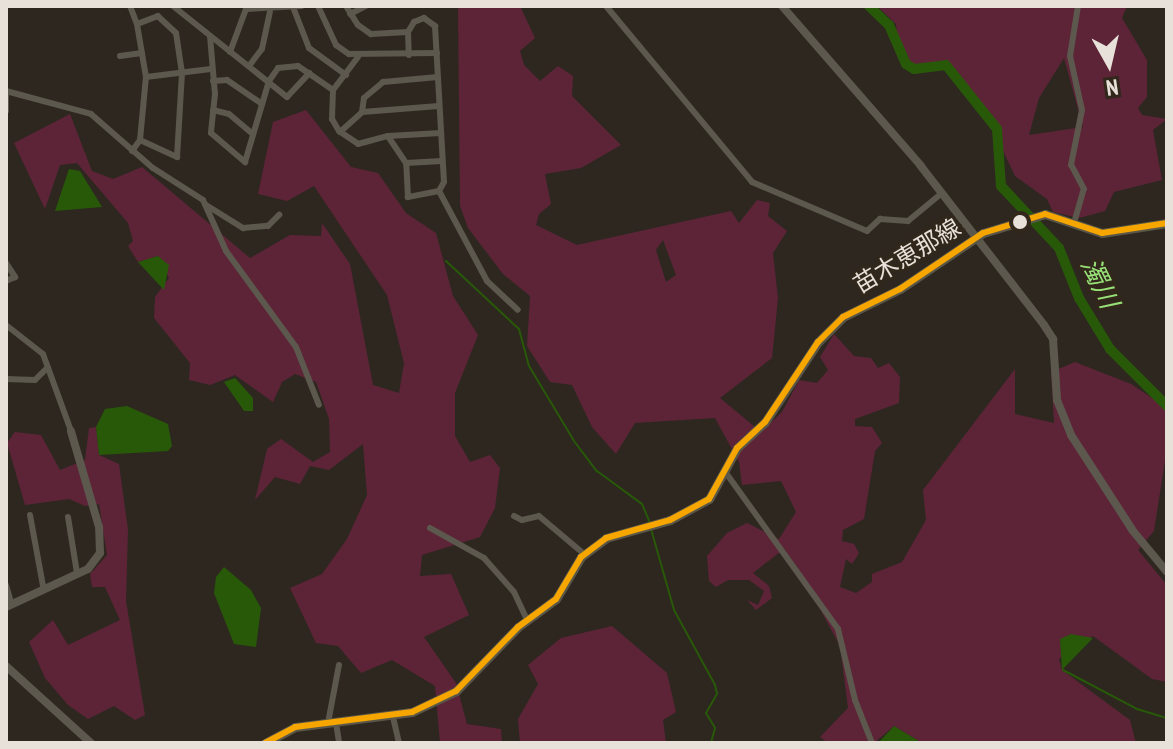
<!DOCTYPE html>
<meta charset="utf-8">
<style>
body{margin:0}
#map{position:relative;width:1173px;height:749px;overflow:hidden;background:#2d2720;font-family:"PT Sans Narrow","Noto Sans JP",sans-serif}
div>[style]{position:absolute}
.green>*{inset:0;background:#5d2438}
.water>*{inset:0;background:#285908}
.stream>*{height:2px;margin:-1px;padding:0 1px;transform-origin:1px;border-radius:1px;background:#285908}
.river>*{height:10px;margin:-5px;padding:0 5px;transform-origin:5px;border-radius:5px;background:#285908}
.minor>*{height:6px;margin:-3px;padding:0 3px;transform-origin:3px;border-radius:3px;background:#5c584d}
.tertiary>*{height:8px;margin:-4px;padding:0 4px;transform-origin:4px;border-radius:4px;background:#5c584d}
.secondary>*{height:9px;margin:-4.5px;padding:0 4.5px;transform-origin:4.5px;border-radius:4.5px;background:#5a5748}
.bus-1>*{height:6px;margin:-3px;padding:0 3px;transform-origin:3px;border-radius:3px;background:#f7a600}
.dots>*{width:22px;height:22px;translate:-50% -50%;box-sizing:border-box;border:4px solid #32271b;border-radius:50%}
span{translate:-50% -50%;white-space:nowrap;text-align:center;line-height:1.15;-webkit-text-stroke:6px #32271b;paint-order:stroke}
.street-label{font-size:24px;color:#e8e1d9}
.water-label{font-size:26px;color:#97e178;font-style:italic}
.frame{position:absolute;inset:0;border:8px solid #e8e1d9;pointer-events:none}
.north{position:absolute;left:1069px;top:24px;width:80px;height:80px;-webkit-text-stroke:6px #32271b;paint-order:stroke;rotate:172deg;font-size:22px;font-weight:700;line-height:32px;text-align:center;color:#e8e1d9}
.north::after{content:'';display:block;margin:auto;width:28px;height:36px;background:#e8e1d9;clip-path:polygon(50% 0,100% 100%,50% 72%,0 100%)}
</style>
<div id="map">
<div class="green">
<div style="clip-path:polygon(evenodd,520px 6px,535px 38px,520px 51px,524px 65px,540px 81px,558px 66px,573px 76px,572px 96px,621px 145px,581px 168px,545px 174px,551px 204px,539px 214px,536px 225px,577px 245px,731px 211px,739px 223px,757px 200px,770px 203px,768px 216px,787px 231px,773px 253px,778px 298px,772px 358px,720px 398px,761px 432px,782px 412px,799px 380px,817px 383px,828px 370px,820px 357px,834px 334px,854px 356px,871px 358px,878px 368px,889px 363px,900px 377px,899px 403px,855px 419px,855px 426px,872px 427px,882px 443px,875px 451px,864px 519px,843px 530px,842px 541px,854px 544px,859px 553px,852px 564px,846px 559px,840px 587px,856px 593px,872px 582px,872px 574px,902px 562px,926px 520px,923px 490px,1015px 369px,1015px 414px,1054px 423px,1051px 372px,1075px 362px,1131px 384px,1167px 408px,1167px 448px,1154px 531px,1138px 550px,1167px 585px,1167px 682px,1152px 679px,1093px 636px,1059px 659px,1062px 670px,1130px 720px,1136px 743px,922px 743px,894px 726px,874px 743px,828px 743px,820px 737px,848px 708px,840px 646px,798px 568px,784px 549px,753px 573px,769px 586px,772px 598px,756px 610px,747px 600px,758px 605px,764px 591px,749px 580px,728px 580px,716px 587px,709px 581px,707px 556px,727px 533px,747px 523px,779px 539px,796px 512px,781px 481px,742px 485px,739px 462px,715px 418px,635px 423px,616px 454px,592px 427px,572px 385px,550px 382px,527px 346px,530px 296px,503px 274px,468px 228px,460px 206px,458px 8px,520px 6px,663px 240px,676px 275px,666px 282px,656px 250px,663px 240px)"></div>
<div style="clip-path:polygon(evenodd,877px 6px,1127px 6px,1122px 18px,1147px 60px,1147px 97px,1138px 108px,1142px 115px,1167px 119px,1153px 130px,1162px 180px,1114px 192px,1105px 211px,1079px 218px,1053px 212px,1047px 199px,1015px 176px,979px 100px,946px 61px,911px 66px,898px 48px,896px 24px,877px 6px,1064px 58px,1083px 127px,1029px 135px,1039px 98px,1064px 58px)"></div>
<div style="clip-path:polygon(306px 110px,351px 167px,378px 173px,406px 213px,436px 233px,453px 296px,478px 335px,455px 393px,455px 436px,470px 462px,490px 455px,500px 468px,495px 508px,480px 537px,422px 555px,420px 576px,451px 574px,469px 615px,424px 637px,456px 683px,467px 724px,501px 729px,502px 743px,440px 743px,435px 686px,392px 660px,361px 673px,338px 646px,316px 643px,290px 588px,322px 574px,347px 539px,367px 495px,363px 444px,329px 470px,310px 466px,300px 484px,275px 477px,255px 500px,267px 449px,281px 439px,313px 462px,330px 452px,329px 419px,316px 382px,295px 374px,282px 382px,273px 402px,235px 375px,210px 385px,189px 380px,190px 363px,154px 318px,155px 297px,169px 278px,158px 256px,138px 262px,128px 246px,133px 241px,128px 223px,77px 163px,60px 165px,45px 209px,14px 143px,70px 114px,92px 171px,113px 179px,142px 167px,250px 258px,290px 235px,321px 236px,322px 223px,350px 264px,373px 385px,399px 393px,404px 363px,387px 295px,314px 186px,287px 201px,258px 194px,273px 122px)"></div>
<div style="clip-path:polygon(96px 427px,99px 455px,119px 464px,128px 530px,126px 601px,145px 715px,135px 720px,114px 706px,88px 719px,68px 705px,45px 678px,29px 642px,53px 620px,68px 645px,120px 620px,105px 587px,92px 587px,90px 574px,107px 555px,99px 504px,85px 506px,69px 499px,25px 505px,7px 443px,15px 432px,41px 435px,60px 470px,85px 460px,89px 428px)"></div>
<div style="clip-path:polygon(612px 626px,667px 673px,676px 712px,663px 720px,666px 743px,520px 743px,518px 719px,538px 684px,528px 665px,561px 638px)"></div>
</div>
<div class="water">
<div style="clip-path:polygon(69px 169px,80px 171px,102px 207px,55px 211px)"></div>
<div style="clip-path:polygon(158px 256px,169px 265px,164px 290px,138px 262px)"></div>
<div style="clip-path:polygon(235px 378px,253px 398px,253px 411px,244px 411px,224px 382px)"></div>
<div style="clip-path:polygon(127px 406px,168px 424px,172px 446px,168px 451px,99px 455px,96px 427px,105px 409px)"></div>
<div style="clip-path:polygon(224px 567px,251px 590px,261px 608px,256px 647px,234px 644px,214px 593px,216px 577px)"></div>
<div style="clip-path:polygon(1071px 634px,1093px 638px,1062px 670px,1060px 639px)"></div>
<div style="clip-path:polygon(894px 726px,922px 743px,878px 743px)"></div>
</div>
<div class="stream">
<div style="left:446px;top:261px;width:100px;rotate:43deg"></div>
<div style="left:519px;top:329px;width:38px;rotate:75deg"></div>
<div style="left:529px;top:366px;width:87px;rotate:59deg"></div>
<div style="left:574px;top:441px;width:38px;rotate:53deg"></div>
<div style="left:597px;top:471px;width:56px;rotate:36.3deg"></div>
<div style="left:642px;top:504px;width:21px;rotate:67deg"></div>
<div style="left:651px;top:529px;width:84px;rotate:74.1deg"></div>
<div style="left:674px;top:610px;width:85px;rotate:61.3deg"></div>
<div style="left:715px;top:685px;width:9px;rotate:77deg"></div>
<div style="left:717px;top:694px;width:22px;rotate:120deg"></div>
<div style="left:706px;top:713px;width:17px;rotate:59deg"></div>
<div style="left:715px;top:728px;width:16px;rotate:105deg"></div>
<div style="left:1063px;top:670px;width:84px;rotate:27.8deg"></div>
<div style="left:1137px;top:709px;width:31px;rotate:17deg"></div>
</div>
<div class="river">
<div style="left:869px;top:6px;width:28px;rotate:44deg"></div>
<div style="left:889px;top:25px;width:43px;rotate:66.4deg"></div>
<div style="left:906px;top:64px;width:9px;rotate:32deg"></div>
<div style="left:914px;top:69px;width:32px;rotate:-7deg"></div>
<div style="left:946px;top:65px;width:82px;rotate:51.4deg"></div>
<div style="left:997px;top:129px;width:57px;rotate:86deg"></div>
<div style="left:1001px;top:186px;width:85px;rotate:46.9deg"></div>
<div style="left:1059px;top:248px;width:54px;rotate:68.2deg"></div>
<div style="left:1079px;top:298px;width:60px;rotate:58.7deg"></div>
<div style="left:1110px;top:349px;width:81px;rotate:45deg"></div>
</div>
<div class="minor">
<div style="left:130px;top:6px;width:19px;rotate:69deg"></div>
<div style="left:173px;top:6px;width:146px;rotate:38.6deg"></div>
<div style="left:287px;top:97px;width:33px;rotate:-47deg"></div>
<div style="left:318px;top:6px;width:43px;rotate:65.2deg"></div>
<div style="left:336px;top:45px;width:16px;rotate:35deg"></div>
<div style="left:349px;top:54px;width:88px;rotate:-0.7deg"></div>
<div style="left:346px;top:6px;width:22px;rotate:58deg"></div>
<div style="left:358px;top:25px;width:16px;rotate:35deg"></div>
<div style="left:371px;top:34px;width:37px;rotate:-3deg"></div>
<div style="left:408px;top:32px;width:12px;rotate:-59deg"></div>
<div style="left:414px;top:22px;width:11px;rotate:-22deg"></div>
<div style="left:424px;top:18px;width:14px;rotate:36deg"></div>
<div style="left:435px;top:26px;width:156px;rotate:86.7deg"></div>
<div style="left:444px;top:182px;width:10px;rotate:119deg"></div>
<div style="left:439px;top:191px;width:32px;rotate:169deg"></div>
<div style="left:408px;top:197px;width:34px;rotate:-93deg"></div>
<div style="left:406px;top:163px;width:32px;rotate:-124deg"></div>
<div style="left:606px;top:6px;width:229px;rotate:50.3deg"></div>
<div style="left:752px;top:182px;width:125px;rotate:23.1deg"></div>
<div style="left:867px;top:231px;width:18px;rotate:-43deg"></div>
<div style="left:880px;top:219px;width:28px;rotate:4deg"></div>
<div style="left:908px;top:221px;width:44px;rotate:-39.5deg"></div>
<div style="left:293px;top:7px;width:44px;rotate:68.7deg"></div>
<div style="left:309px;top:48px;width:46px;rotate:36.1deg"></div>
<div style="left:350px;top:14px;width:18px;rotate:-27deg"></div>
<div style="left:408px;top:32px;width:23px;rotate:88deg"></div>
<div style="left:210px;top:36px;width:58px;rotate:85.1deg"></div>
<div style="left:215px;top:94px;width:39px;rotate:96deg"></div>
<div style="left:211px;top:133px;width:45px;rotate:40.5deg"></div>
<div style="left:245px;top:162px;width:84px;rotate:-73.5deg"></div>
<div style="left:269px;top:81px;width:16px;rotate:-55deg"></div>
<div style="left:278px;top:68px;width:20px;rotate:-6deg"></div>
<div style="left:298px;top:66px;width:42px;rotate:34.4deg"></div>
<div style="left:230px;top:52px;width:46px;rotate:-69.6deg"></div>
<div style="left:246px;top:9px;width:56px;rotate:-3.1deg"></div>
<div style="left:120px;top:56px;width:22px;rotate:-8deg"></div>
<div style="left:358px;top:57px;width:41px;rotate:127.1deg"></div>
<div style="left:333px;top:90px;width:29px;rotate:92deg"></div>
<div style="left:332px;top:119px;width:14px;rotate:60deg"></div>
<div style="left:339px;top:131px;width:23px;rotate:34deg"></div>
<div style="left:358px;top:144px;width:31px;rotate:-15deg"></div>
<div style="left:388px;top:136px;width:53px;rotate:-3.2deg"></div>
<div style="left:249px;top:66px;width:21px;rotate:-53deg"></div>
<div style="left:262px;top:49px;width:38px;rotate:-78deg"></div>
<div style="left:213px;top:81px;width:14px;rotate:-4deg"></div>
<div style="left:227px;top:80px;width:42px;rotate:34.4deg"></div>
<div style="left:6px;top:91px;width:88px;rotate:15.1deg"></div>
<div style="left:91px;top:114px;width:82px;rotate:41.1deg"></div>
<div style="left:153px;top:168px;width:59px;rotate:32.6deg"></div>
<div style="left:203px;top:200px;width:56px;rotate:65.7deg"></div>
<div style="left:226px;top:251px;width:119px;rotate:53.9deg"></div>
<div style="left:296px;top:347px;width:62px;rotate:68.4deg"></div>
<div style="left:213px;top:110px;width:16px;rotate:14deg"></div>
<div style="left:229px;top:114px;width:31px;rotate:40deg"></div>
<div style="left:6px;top:111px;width:20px;rotate:-90deg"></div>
<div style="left:362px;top:112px;width:14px;rotate:-82deg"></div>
<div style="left:364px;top:98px;width:25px;rotate:-40deg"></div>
<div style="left:383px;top:82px;width:55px;rotate:-5.2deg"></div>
<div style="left:340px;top:132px;width:30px;rotate:-42deg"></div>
<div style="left:362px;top:112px;width:77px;rotate:-4.5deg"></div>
<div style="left:140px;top:140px;width:41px;rotate:24.7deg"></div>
<div style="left:177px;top:157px;width:84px;rotate:-86.6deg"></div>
<div style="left:182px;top:73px;width:40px;rotate:-98.5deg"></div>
<div style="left:176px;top:33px;width:25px;rotate:-137deg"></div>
<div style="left:158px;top:16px;width:22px;rotate:159deg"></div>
<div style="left:137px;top:24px;width:54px;rotate:80.4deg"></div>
<div style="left:132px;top:151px;width:14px;rotate:-54deg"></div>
<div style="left:140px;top:140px;width:63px;rotate:-84.6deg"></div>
<div style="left:146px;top:77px;width:65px;rotate:-7deg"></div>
<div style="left:406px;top:163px;width:36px;rotate:-3deg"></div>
<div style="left:439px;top:191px;width:102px;rotate:61.9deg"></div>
<div style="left:487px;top:281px;width:42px;rotate:43.1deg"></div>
<div style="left:206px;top:205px;width:44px;rotate:31.9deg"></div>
<div style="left:243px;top:228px;width:25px;rotate:-5deg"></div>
<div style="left:268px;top:226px;width:16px;rotate:-45deg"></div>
<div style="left:1074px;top:223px;width:35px;rotate:-74deg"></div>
<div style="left:1084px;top:189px;width:27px;rotate:-118deg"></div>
<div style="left:1071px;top:165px;width:56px;rotate:-78.7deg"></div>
<div style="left:1082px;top:110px;width:55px;rotate:-102.5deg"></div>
<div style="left:1070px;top:56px;width:51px;rotate:-80.9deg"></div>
<div style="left:6px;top:263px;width:17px;rotate:57deg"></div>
<div style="left:15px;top:277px;width:10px;rotate:156deg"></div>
<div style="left:6px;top:325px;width:47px;rotate:38.1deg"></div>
<div style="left:43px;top:354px;width:82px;rotate:70deg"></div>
<div style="left:6px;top:379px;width:29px;rotate:2deg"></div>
<div style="left:35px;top:380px;width:18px;rotate:-45deg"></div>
<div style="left:726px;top:473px;width:192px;rotate:54.3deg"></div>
<div style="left:838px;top:629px;width:73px;rotate:76.5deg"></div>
<div style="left:855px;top:700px;width:46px;rotate:68.4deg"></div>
<div style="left:30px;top:515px;width:72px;rotate:79.6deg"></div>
<div style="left:514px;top:516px;width:9px;rotate:27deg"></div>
<div style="left:522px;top:520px;width:17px;rotate:-13deg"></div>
<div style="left:539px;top:516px;width:59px;rotate:40.2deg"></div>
<div style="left:68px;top:517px;width:57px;rotate:80.9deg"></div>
<div style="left:430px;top:528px;width:62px;rotate:29.1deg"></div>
<div style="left:484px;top:558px;width:45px;rotate:48.6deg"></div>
<div style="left:514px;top:592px;width:31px;rotate:65deg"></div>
<div style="left:6px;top:585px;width:19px;rotate:74deg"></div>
<div style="left:393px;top:717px;width:27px;rotate:77deg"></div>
<div style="left:328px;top:723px;width:59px;rotate:-79.3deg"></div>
<div style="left:336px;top:723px;width:20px;rotate:81deg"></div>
</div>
<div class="tertiary">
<div style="left:782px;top:6px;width:211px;rotate:49deg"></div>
<div style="left:920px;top:165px;width:202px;rotate:52.2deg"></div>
<div style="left:1044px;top:325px;width:17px;rotate:57deg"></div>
<div style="left:1053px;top:339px;width:61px;rotate:86.2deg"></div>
<div style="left:1057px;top:400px;width:38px;rotate:68deg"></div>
<div style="left:1071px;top:435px;width:114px;rotate:57.1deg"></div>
<div style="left:1133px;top:531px;width:53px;rotate:50.3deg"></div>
<div style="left:6px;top:607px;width:90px;rotate:-24.9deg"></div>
<div style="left:88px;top:569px;width:20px;rotate:-53deg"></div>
<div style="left:100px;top:553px;width:26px;rotate:-92deg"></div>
<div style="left:99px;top:527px;width:100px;rotate:-106.3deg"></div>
<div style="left:6px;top:666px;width:115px;rotate:42.2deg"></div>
</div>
<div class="secondary">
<div style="left:265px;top:743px;width:34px;rotate:-28deg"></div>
<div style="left:295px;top:727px;width:118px;rotate:-7.3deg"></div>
<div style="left:412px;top:712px;width:49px;rotate:-25.5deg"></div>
<div style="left:456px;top:691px;width:89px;rotate:-45.9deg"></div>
<div style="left:518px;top:627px;width:47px;rotate:-36.4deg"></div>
<div style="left:556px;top:599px;width:49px;rotate:-59.2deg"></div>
<div style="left:581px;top:557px;width:31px;rotate:-37deg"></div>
<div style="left:606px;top:538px;width:66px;rotate:-15.7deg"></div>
<div style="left:670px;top:520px;width:44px;rotate:-28.3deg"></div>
<div style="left:709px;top:499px;width:58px;rotate:-61.2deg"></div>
<div style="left:737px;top:448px;width:38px;rotate:-43deg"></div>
<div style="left:765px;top:422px;width:96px;rotate:-56.5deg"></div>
<div style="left:818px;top:342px;width:35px;rotate:-45deg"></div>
<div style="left:843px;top:317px;width:64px;rotate:-26.2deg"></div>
<div style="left:900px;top:289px;width:100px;rotate:-34deg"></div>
<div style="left:983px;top:233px;width:65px;rotate:-17deg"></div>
<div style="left:1045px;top:214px;width:60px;rotate:18.4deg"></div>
<div style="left:1102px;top:233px;width:66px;rotate:-8.7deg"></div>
</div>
<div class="bus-1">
<div style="left:265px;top:743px;width:34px;rotate:-28deg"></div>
<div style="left:295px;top:727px;width:118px;rotate:-7.3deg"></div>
<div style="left:412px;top:712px;width:49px;rotate:-25.5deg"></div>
<div style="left:456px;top:691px;width:89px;rotate:-45.9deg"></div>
<div style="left:518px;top:627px;width:47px;rotate:-36.4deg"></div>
<div style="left:556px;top:599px;width:49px;rotate:-59.2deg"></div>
<div style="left:581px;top:557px;width:31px;rotate:-37deg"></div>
<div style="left:606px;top:538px;width:66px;rotate:-15.7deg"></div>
<div style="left:670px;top:520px;width:44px;rotate:-28.3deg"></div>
<div style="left:709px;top:499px;width:58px;rotate:-61.2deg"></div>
<div style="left:737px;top:448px;width:38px;rotate:-43deg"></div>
<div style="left:765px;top:422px;width:96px;rotate:-56.5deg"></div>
<div style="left:818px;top:342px;width:35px;rotate:-45deg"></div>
<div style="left:843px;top:317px;width:64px;rotate:-26.2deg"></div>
<div style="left:900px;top:289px;width:100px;rotate:-34deg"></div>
<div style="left:983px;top:233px;width:65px;rotate:-17deg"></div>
<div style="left:1045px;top:214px;width:60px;rotate:18.4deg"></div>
<div style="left:1102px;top:233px;width:66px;rotate:-8.7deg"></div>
</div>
<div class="dots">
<div style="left:1020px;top:222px;background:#e8e1d9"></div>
</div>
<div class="street-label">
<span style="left:907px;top:256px;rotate:-31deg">苗木恵那線</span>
</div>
<div class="water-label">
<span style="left:1100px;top:283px;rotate:64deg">濁川</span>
</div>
<div class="frame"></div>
<div class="north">N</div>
</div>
